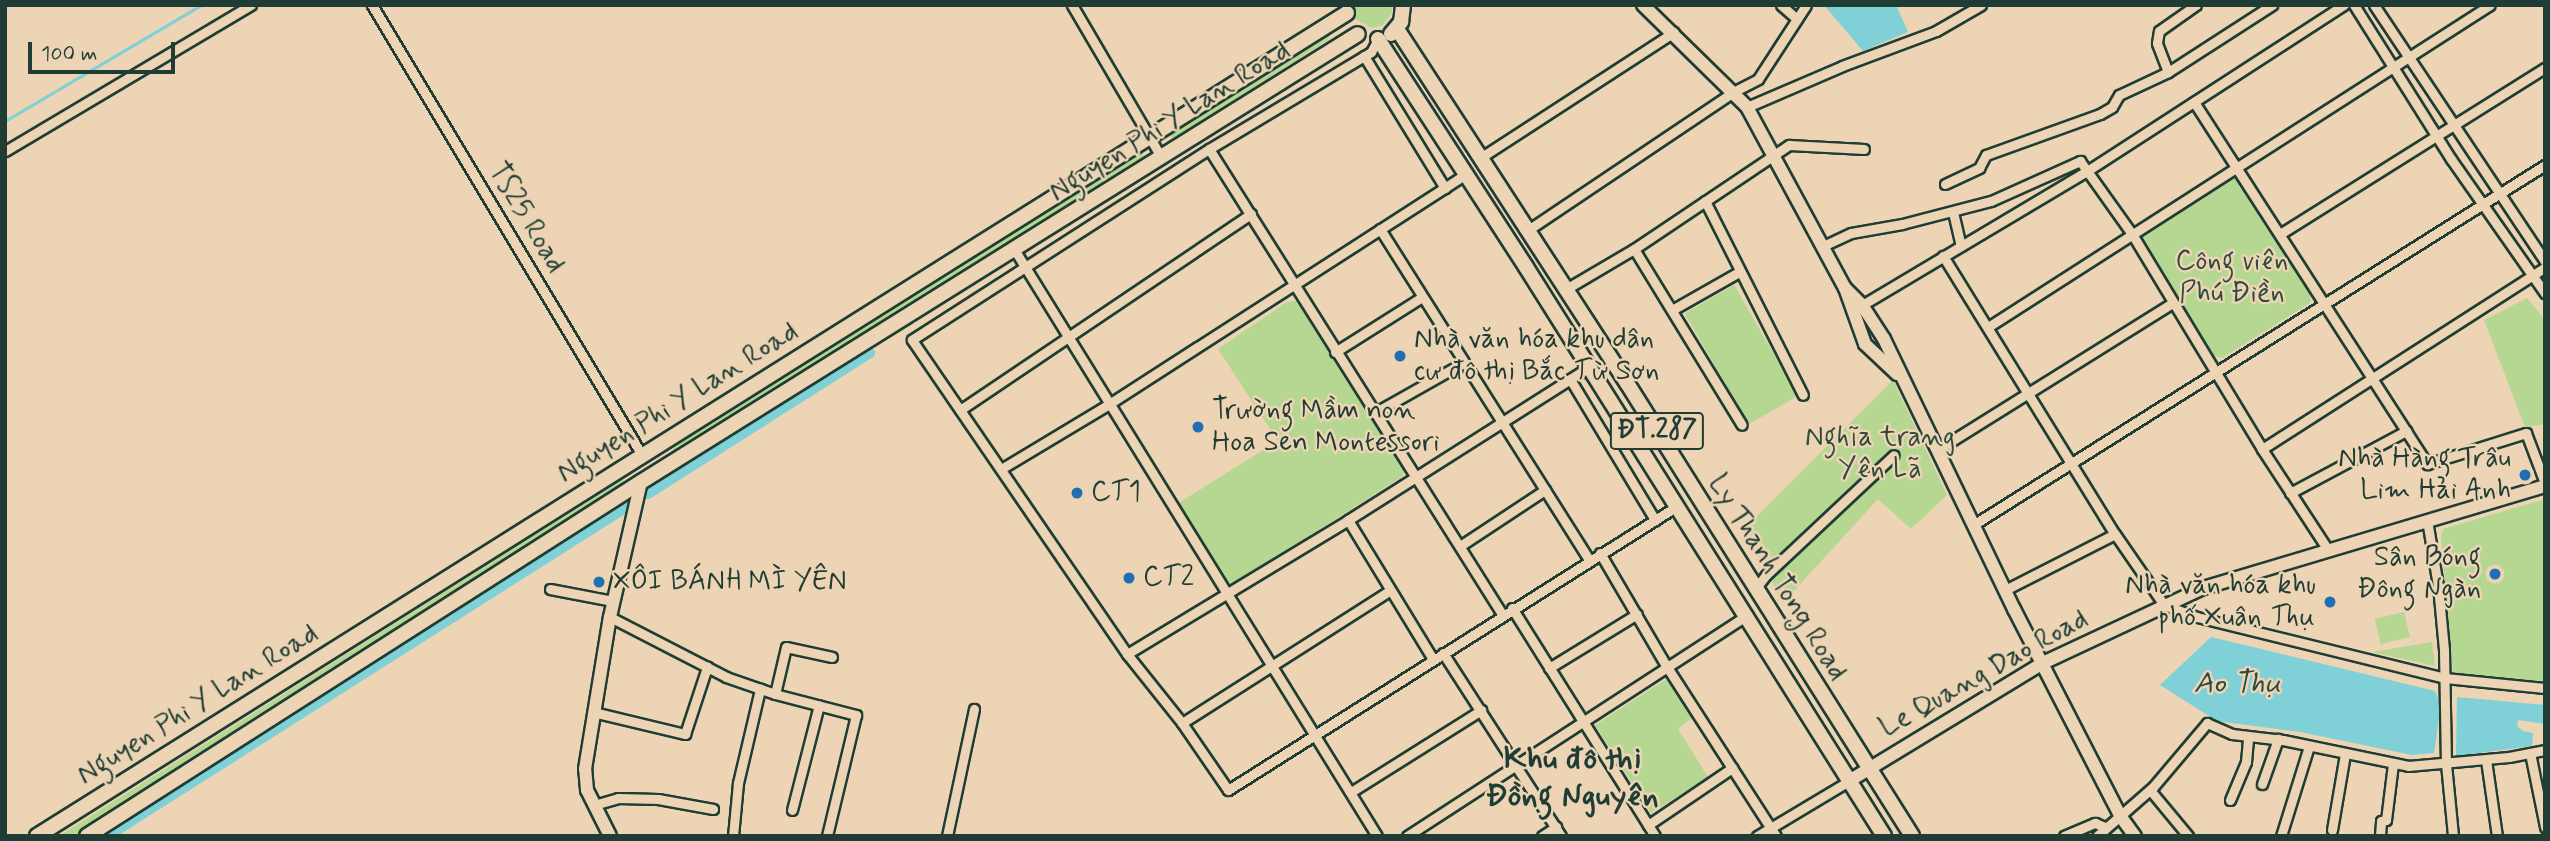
<!DOCTYPE html>
<meta charset="utf-8">
<style>
body{margin:0}
#map{position:relative;width:2550px;height:841px;overflow:hidden;background:#ecd4b4;font-family:Mynerve,sans-serif}
div>[style]{position:absolute}
.green>*{inset:0;background:#b5d791;transform-origin:0 0}
.water>*{inset:0;background:#7fd0d7}
.stream>*{height:2.5px;margin:-1.25px;padding:0 1.25px;transform-origin:1.25px;border-radius:1.25px;background:#7fd0d7}
.canal>*{height:10px;margin:-5px;padding:0 5px;transform-origin:5px;border-radius:5px;background:#7fd0d7}
.roads{filter:drop-shadow(2px 0 #1f3d34) drop-shadow(-2px 0 #1f3d34) drop-shadow(0 2px #1f3d34) drop-shadow(0 -2px #1f3d34)}
.street>*{height:9px;margin:-4.5px;padding:0 4.5px;transform-origin:4.5px;border-radius:4.5px;background:#ecd4b4}
.secondary>*{height:12px;margin:-6px;padding:0 6px;transform-origin:6px;border-radius:6px;background:#ecd4b4}
.primary>*{height:14px;margin:-7px;padding:0 7px;transform-origin:7px;border-radius:7px;background:#ecd4b4}
.dots>*{width:19px;height:19px;translate:-50% -50%;box-sizing:border-box;border:4px solid #ecd4b4;border-radius:50%}
span{translate:-50% -50%;white-space:nowrap;text-align:center;line-height:1.15;-webkit-text-stroke:5px #ecd4b4;paint-order:stroke}
.shield-label span{padding:2px 5px;background:#ecd4b4;border:2px solid;border-radius:5px;-webkit-text-stroke-width:0}
.shield-label{font-size:26px;color:#1f3d34;font-weight:700}
.street-label{font-size:28px;color:#1f3d34}
.park-label{font-size:28px;color:#2e4c3d}
.poi-label{font-size:28px;color:#1f3d34}
.left{translate:0 -50%;text-align:left}
.right{translate:-100% -50%;text-align:right}
.water-label{font-size:30px;color:#294c44;font-style:italic}
.quarter-label{font-size:32px;color:#1f3d34;font-weight:700}
.frame{position:absolute;inset:0;border:7px solid #1f3d34;pointer-events:none}
.scale{position:absolute;left:28px;top:42px;width:147px;height:32px;box-sizing:border-box;border:4px solid #1f3d34;border-top:0;padding-left:9px;font-size:21px;line-height:24px;white-space:nowrap;color:#1f3d34;-webkit-text-stroke:5px #ecd4b4;paint-order:stroke}
</style>
<div id="map">
<div class="green">
<div style="clip-path:polygon(1353px 5px,1392px 5px,1392px 12px,1383px 25px,1372px 28px,1355px 19px)"></div>
<div style="clip-path:polygon(1326px 35px,1330px 36px,1328px 40px,1174px 138px,1170px 136px,1172px 132px)"></div>
<div style="clip-path:polygon(1143px 151px,1143px 158px,673px 453px,673px 447px)"></div>
<div style="clip-path:polygon(2227px 177px,2238px 180px,2311px 291px,2310px 303px,2222px 358px,2211px 355px,2137px 236px)"></div>
<div style="left:1734px;top:285px;width:128px;height:57px;rotate:60deg"></div>
<div style="clip-path:polygon(2527px 298px,2545px 320px,2545px 424px,2525px 427px,2484px 320px)"></div>
<div style="clip-path:polygon(1297px 301px,1404px 469px,1403px 476px,1235px 583px,1225px 582px,1177px 504px,1278px 441px,1218px 349px,1287px 302px)"></div>
<div style="clip-path:polygon(1893px 380px,1947px 495px,1911px 529px,1878px 499px,1783px 603px,1744px 529px)"></div>
<div style="clip-path:polygon(622px 480px,627px 482px,627px 486px,73px 836px,59px 836px)"></div>
<div style="clip-path:polygon(2545px 499px,2545px 684px,2453px 673px,2441px 539px,2443px 529px)"></div>
<div style="left:2404px;top:612px;width:26px;height:30px;rotate:77deg"></div>
<div style="clip-path:polygon(2432px 642px,2435px 666px,2372px 652px)"></div>
<div style="clip-path:polygon(1665px 680px,1674px 683px,1696px 715px,1678px 729px,1708px 777px,1651px 813px,1595px 725px)"></div>
</div>
<div class="water">
<div style="clip-path:polygon(1824px 5px,1896px 5px,1908px 32px,1863px 51px)"></div>
<div style="clip-path:polygon(2211px 637px,2435px 691px,2441px 706px,2434px 753px,2412px 755px,2300px 732px,2217px 721px,2160px 685px)"></div>
<div style="clip-path:polygon(2457px 697px,2545px 705px,2545px 724px,2518px 720px,2517px 726px,2523px 731px,2533px 733px,2532px 746px,2456px 756px)"></div>
</div>
<div class="stream">
<div style="left:5px;top:121px;width:228px;rotate:-30.6deg"></div>
</div>
<div class="canal">
<div style="left:648px;top:494px;width:263px;rotate:-32.4deg"></div>
<div style="left:108px;top:836px;width:618px;rotate:-32.38deg"></div>
</div>
<div class="roads">
<div class="street">
<div style="left:372px;top:5px;width:525px;rotate:59.04deg"></div>
<div style="left:1072px;top:5px;width:176px;rotate:59.6deg"></div>
<div style="left:1781px;top:5px;width:21px;rotate:41deg"></div>
<div style="left:2354px;top:5px;width:182px;rotate:57.8deg"></div>
<div style="left:2451px;top:159px;width:164px;rotate:55deg"></div>
<div style="left:2374px;top:5px;width:308px;rotate:56.3deg"></div>
<div style="left:1378px;top:39px;width:15px;rotate:118deg"></div>
<div style="left:1371px;top:52px;width:189px;rotate:149.1deg"></div>
<div style="left:1209px;top:149px;width:353px;rotate:147.3deg"></div>
<div style="left:912px;top:340px;width:381px;rotate:55.6deg"></div>
<div style="left:1127px;top:654px;width:88px;rotate:51.4deg"></div>
<div style="left:1182px;top:723px;width:81px;rotate:55.5deg"></div>
<div style="left:1228px;top:790px;width:531px;rotate:-32.31deg"></div>
<div style="left:1364px;top:56px;width:155px;rotate:58.5deg"></div>
<div style="left:2168px;top:72px;width:31px;rotate:-111deg"></div>
<div style="left:2157px;top:43px;width:12px;rotate:-81deg"></div>
<div style="left:2159px;top:31px;width:45px;rotate:-35.1deg"></div>
<div style="left:2194px;top:102px;width:431px;rotate:57.2deg"></div>
<div style="left:2427px;top:464px;width:104px;rotate:-17.4deg"></div>
<div style="left:2526px;top:433px;width:53px;rotate:69.2deg"></div>
<div style="left:1747px;top:107px;width:103px;rotate:-23.3deg"></div>
<div style="left:1842px;top:66px;width:100px;rotate:-20.4deg"></div>
<div style="left:1936px;top:31px;width:52px;rotate:-30deg"></div>
<div style="left:1209px;top:149px;width:550px;rotate:57.78deg"></div>
<div style="left:5px;top:151px;width:286px;rotate:-30.7deg"></div>
<div style="left:1480px;top:158px;width:231px;rotate:-33deg"></div>
<div style="left:1945px;top:184px;width:38px;rotate:-25deg"></div>
<div style="left:1979px;top:168px;width:15px;rotate:-62deg"></div>
<div style="left:1986px;top:155px;width:121px;rotate:-19.8deg"></div>
<div style="left:2100px;top:114px;width:14px;rotate:-30deg"></div>
<div style="left:2112px;top:107px;width:14px;rotate:-60deg"></div>
<div style="left:2119px;top:95px;width:54px;rotate:-25.1deg"></div>
<div style="left:2168px;top:72px;width:124px;rotate:-32.8deg"></div>
<div style="left:1705px;top:201px;width:217px;rotate:63.2deg"></div>
<div style="left:1953px;top:212px;width:35px;rotate:77deg"></div>
<div style="left:1380px;top:229px;width:391px;rotate:57.7deg"></div>
<div style="left:1528px;top:230px;width:247px;rotate:-33.9deg"></div>
<div style="left:1733px;top:92px;width:28px;rotate:-27deg"></div>
<div style="left:1758px;top:79px;width:88px;rotate:-57deg"></div>
<div style="left:2280px;top:234px;width:313px;rotate:-32.1deg"></div>
<div style="left:1823px;top:246px;width:31px;rotate:-25deg"></div>
<div style="left:1851px;top:233px;width:52px;rotate:-10deg"></div>
<div style="left:1902px;top:224px;width:92px;rotate:-14.5deg"></div>
<div style="left:1991px;top:201px;width:98px;rotate:-24.2deg"></div>
<div style="left:2080px;top:161px;width:90px;rotate:54.5deg"></div>
<div style="left:2132px;top:234px;width:251px;rotate:58.8deg"></div>
<div style="left:2262px;top:449px;width:121px;rotate:56.8deg"></div>
<div style="left:1014px;top:249px;width:690px;rotate:58.27deg"></div>
<div style="left:1634px;top:249px;width:206px;rotate:58.5deg"></div>
<div style="left:1943px;top:256px;width:327px;rotate:58.3deg"></div>
<div style="left:2115px;top:534px;width:86px;rotate:55.4deg"></div>
<div style="left:2164px;top:605px;width:35px;rotate:20deg"></div>
<div style="left:2197px;top:617px;width:255px;rotate:13.8deg"></div>
<div style="left:2445px;top:678px;width:100px;rotate:5.7deg"></div>
<div style="left:1566px;top:289px;width:79px;rotate:-30.5deg"></div>
<div style="left:1634px;top:249px;width:187px;rotate:-33.9deg"></div>
<div style="left:1789px;top:145px;width:75px;rotate:3.1deg"></div>
<div style="left:1862px;top:305px;width:262px;rotate:-30.8deg"></div>
<div style="left:2087px;top:171px;width:306px;rotate:-32.9deg"></div>
<div style="left:1672px;top:310px;width:77px;rotate:-29.6deg"></div>
<div style="left:1988px;top:327px;width:596px;rotate:-32.68deg"></div>
<div style="left:1335px;top:352px;width:103px;rotate:-32.3deg"></div>
<div style="left:1570px;top:379px;width:165px;rotate:58.9deg"></div>
<div style="left:960px;top:410px;width:351px;rotate:-34deg"></div>
<div style="left:1376px;top:412px;width:100px;rotate:-29.4deg"></div>
<div style="left:2262px;top:449px;width:336px;rotate:-32.7deg"></div>
<div style="left:1937px;top:450px;width:277px;rotate:-32deg"></div>
<div style="left:1001px;top:469px;width:126px;rotate:-31deg"></div>
<div style="left:1109px;top:404px;width:425px;rotate:-32.8deg"></div>
<div style="left:2290px;top:493px;width:132px;rotate:-28.1deg"></div>
<div style="left:1348px;top:520px;width:163px;rotate:58.6deg"></div>
<div style="left:2427px;top:520px;width:67px;rotate:80.5deg"></div>
<div style="left:2438px;top:586px;width:64px;rotate:84.6deg"></div>
<div style="left:2444px;top:650px;width:114px;rotate:89deg"></div>
<div style="left:2446px;top:764px;width:72px;rotate:84.4deg"></div>
<div style="left:1973px;top:525px;width:676px;rotate:-32.19deg"></div>
<div style="left:1460px;top:546px;width:102px;rotate:-33.4deg"></div>
<div style="left:1600px;top:553px;width:132px;rotate:59.6deg"></div>
<div style="left:1667px;top:667px;width:201px;rotate:57.2deg"></div>
<div style="left:550px;top:589px;width:64px;rotate:10.8deg"></div>
<div style="left:1755px;top:589px;width:18px;rotate:-52deg"></div>
<div style="left:1766px;top:575px;width:175px;rotate:-43.2deg"></div>
<div style="left:2005px;top:590px;width:123px;rotate:-27deg"></div>
<div style="left:1512px;top:608px;width:269px;rotate:57.9deg"></div>
<div style="left:610px;top:617px;width:131px;rotate:27.3deg"></div>
<div style="left:726px;top:677px;width:52px;rotate:19.1deg"></div>
<div style="left:775px;top:694px;width:84px;rotate:14.5deg"></div>
<div style="left:856px;top:715px;width:124px;rotate:103.5deg"></div>
<div style="left:1443px;top:653px;width:218px;rotate:57.2deg"></div>
<div style="left:1127px;top:654px;width:258px;rotate:-31.2deg"></div>
<div style="left:1348px;top:520px;width:285px;rotate:-32.4deg"></div>
<div style="left:1549px;top:668px;width:103px;rotate:-31.5deg"></div>
<div style="left:775px;top:694px;width:48px;rotate:-76.8deg"></div>
<div style="left:786px;top:647px;width:47px;rotate:12.3deg"></div>
<div style="left:593px;top:712px;width:95px;rotate:13.4deg"></div>
<div style="left:685px;top:734px;width:71px;rotate:-71.8deg"></div>
<div style="left:1182px;top:723px;width:246px;rotate:-32.5deg"></div>
<div style="left:2530px;top:753px;width:76px;rotate:78.5deg"></div>
<div style="left:2486px;top:760px;width:77px;rotate:81.8deg"></div>
<div style="left:2262px;top:784px;width:48px;rotate:-70.4deg"></div>
<div style="left:2150px;top:790px;width:60px;rotate:50.4deg"></div>
<div style="left:1351px;top:792px;width:154px;rotate:-32.2deg"></div>
<div style="left:2230px;top:800px;width:41px;rotate:-67.2deg"></div>
<div style="left:2246px;top:762px;width:25px;rotate:-85deg"></div>
<div style="left:594px;top:805px;width:25px;rotate:-16deg"></div>
<div style="left:618px;top:798px;width:40px;rotate:1.4deg"></div>
<div style="left:658px;top:799px;width:56px;rotate:10.3deg"></div>
<div style="left:792px;top:810px;width:108px;rotate:-75.6deg"></div>
<div style="left:1648px;top:825px;width:102px;rotate:-34.2deg"></div>
<div style="left:2332px;top:830px;width:77px;rotate:-80.3deg"></div>
<div style="left:733px;top:836px;width:53px;rotate:-84.6deg"></div>
<div style="left:738px;top:783px;width:97px;rotate:-76.8deg"></div>
<div style="left:947px;top:836px;width:130px;rotate:-78deg"></div>
<div style="left:1407px;top:836px;width:404px;rotate:-33deg"></div>
<div style="left:1542px;top:836px;width:17px;rotate:-33deg"></div>
<div style="left:1757px;top:836px;width:107px;rotate:-30.9deg"></div>
<div style="left:2064px;top:836px;width:34px;rotate:-23deg"></div>
<div style="left:2095px;top:823px;width:11px;rotate:22deg"></div>
<div style="left:2097px;top:836px;width:74px;rotate:-41.2deg"></div>
<div style="left:2153px;top:787px;width:84px;rotate:-49.8deg"></div>
<div style="left:2207px;top:723px;width:27px;rotate:24deg"></div>
<div style="left:2232px;top:734px;width:51px;rotate:6.7deg"></div>
<div style="left:2283px;top:740px;width:128px;rotate:11.7deg"></div>
<div style="left:2408px;top:766px;width:101px;rotate:-5.1deg"></div>
<div style="left:2509px;top:757px;width:37px;rotate:-11deg"></div>
<div style="left:2281px;top:836px;width:94px;rotate:-72.7deg"></div>
<div style="left:2380px;top:836px;width:15px;rotate:-86deg"></div>
<div style="left:2381px;top:821px;width:5px;rotate:-11deg"></div>
<div style="left:2386px;top:820px;width:56px;rotate:-82.9deg"></div>
</div>
<div class="secondary">
<div style="left:1643px;top:5px;width:146px;rotate:44.4deg"></div>
<div style="left:1747px;top:107px;width:206px;rotate:61.6deg"></div>
<div style="left:1845px;top:288px;width:59px;rotate:70.3deg"></div>
<div style="left:1865px;top:344px;width:44px;rotate:43.2deg"></div>
<div style="left:1845px;top:288px;width:24px;rotate:45deg"></div>
<div style="left:1862px;top:305px;width:40px;rotate:57.1deg"></div>
<div style="left:1884px;top:339px;width:300px;rotate:64.3deg"></div>
<div style="left:2014px;top:609px;width:234px;rotate:62.8deg"></div>
<div style="left:2121px;top:817px;width:24px;rotate:54deg"></div>
<div style="left:1849px;top:781px;width:227px;rotate:-31.3deg"></div>
<div style="left:2043px;top:663px;width:177px;rotate:-25.1deg"></div>
<div style="left:2203px;top:588px;width:357px;rotate:-16.6deg"></div>
<div style="left:610px;top:836px;width:51px;rotate:-116.6deg"></div>
<div style="left:587px;top:790px;width:21px;rotate:-95deg"></div>
<div style="left:585px;top:769px;width:154px;rotate:-80.7deg"></div>
<div style="left:610px;top:617px;width:139px;rotate:-77.1deg"></div>
</div>
<div class="primary">
<div style="left:1397px;top:29px;width:422px;rotate:57deg"></div>
<div style="left:1627px;top:383px;width:535px;rotate:57.82deg"></div>
<div style="left:1391px;top:34px;width:16px;rotate:-50deg"></div>
<div style="left:1401px;top:22px;width:17px;rotate:-83deg"></div>
<div style="left:1378px;top:39px;width:272px;rotate:57deg"></div>
<div style="left:1526px;top:267px;width:672px;rotate:57.82deg"></div>
<div style="left:37px;top:836px;width:1547px;rotate:-32.14deg"></div>
<div style="left:87px;top:836px;width:657px;rotate:-32.58deg"></div>
<div style="left:641px;top:482px;width:845px;rotate:-32deg"></div>
</div>
</div>
<div class="dots">
<div style="left:1400px;top:356px;background:#1f6fb2"></div>
<div style="left:1198px;top:427px;background:#1f6fb2"></div>
<div style="left:2525px;top:475px;background:#1f6fb2"></div>
<div style="left:1077px;top:493px;background:#1f6fb2"></div>
<div style="left:2495px;top:574px;background:#1f6fb2"></div>
<div style="left:1129px;top:578px;background:#1f6fb2"></div>
<div style="left:599px;top:582px;background:#1f6fb2"></div>
<div style="left:2330px;top:602px;background:#1f6fb2"></div>
</div>
<div class="shield-label">
<span style="left:1657px;top:431px">ĐT.287</span>
</div>
<div class="street-label">
<span style="left:1170px;top:122px;rotate:-32deg">Nguyen Phi Y Lan Road</span>
<span style="left:526px;top:218px;rotate:59deg">TS25 Road</span>
<span style="left:678px;top:403px;rotate:-32deg">Nguyen Phi Y Lan Road</span>
<span style="left:1777px;top:578px;rotate:58deg">Ly Thanh Tong Road</span>
<span style="left:1984px;top:674px;rotate:-29deg">Le Quang Dao Road</span>
<span style="left:198px;top:705px;rotate:-32deg">Nguyen Phi Y Lan Road</span>
</div>
<div class="park-label">
<span style="left:2232px;top:278px">Công viên<br>Phú Điền</span>
<span style="left:1880px;top:454px">Nghĩa trang<br>Yên Lã</span>
</div>
<div class="poi-label">
<span class="left" style="left:1414px;top:356px">Nhà văn hóa khu dân<br>cư đô thị Bắc Từ Sơn</span>
<span class="left" style="left:1212px;top:427px">Trường Mầm non<br>Hoa Sen Montessori</span>
<span class="right" style="left:2511px;top:475px">Nhà Hàng Trâu<br>Lim Hải Anh</span>
<span class="left" style="left:1091px;top:493px">CT1</span>
<span class="right" style="left:2481px;top:574px">Sân Bóng<br>Đông Ngàn</span>
<span class="left" style="left:1143px;top:578px">CT2</span>
<span class="left" style="left:613px;top:582px">XÔI BÁNH MÌ YÊN</span>
<span class="right" style="left:2316px;top:602px">Nhà văn hóa khu<br>phố Xuân Thụ</span>
</div>
<div class="water-label">
<span style="left:2238px;top:684px">Ao Thụ</span>
</div>
<div class="quarter-label">
<span style="left:1572px;top:778px">Khu đô thị<br>Đồng Nguyên</span>
</div>
<div class="frame"></div>
<div class="scale">100 m</div>
</div>
